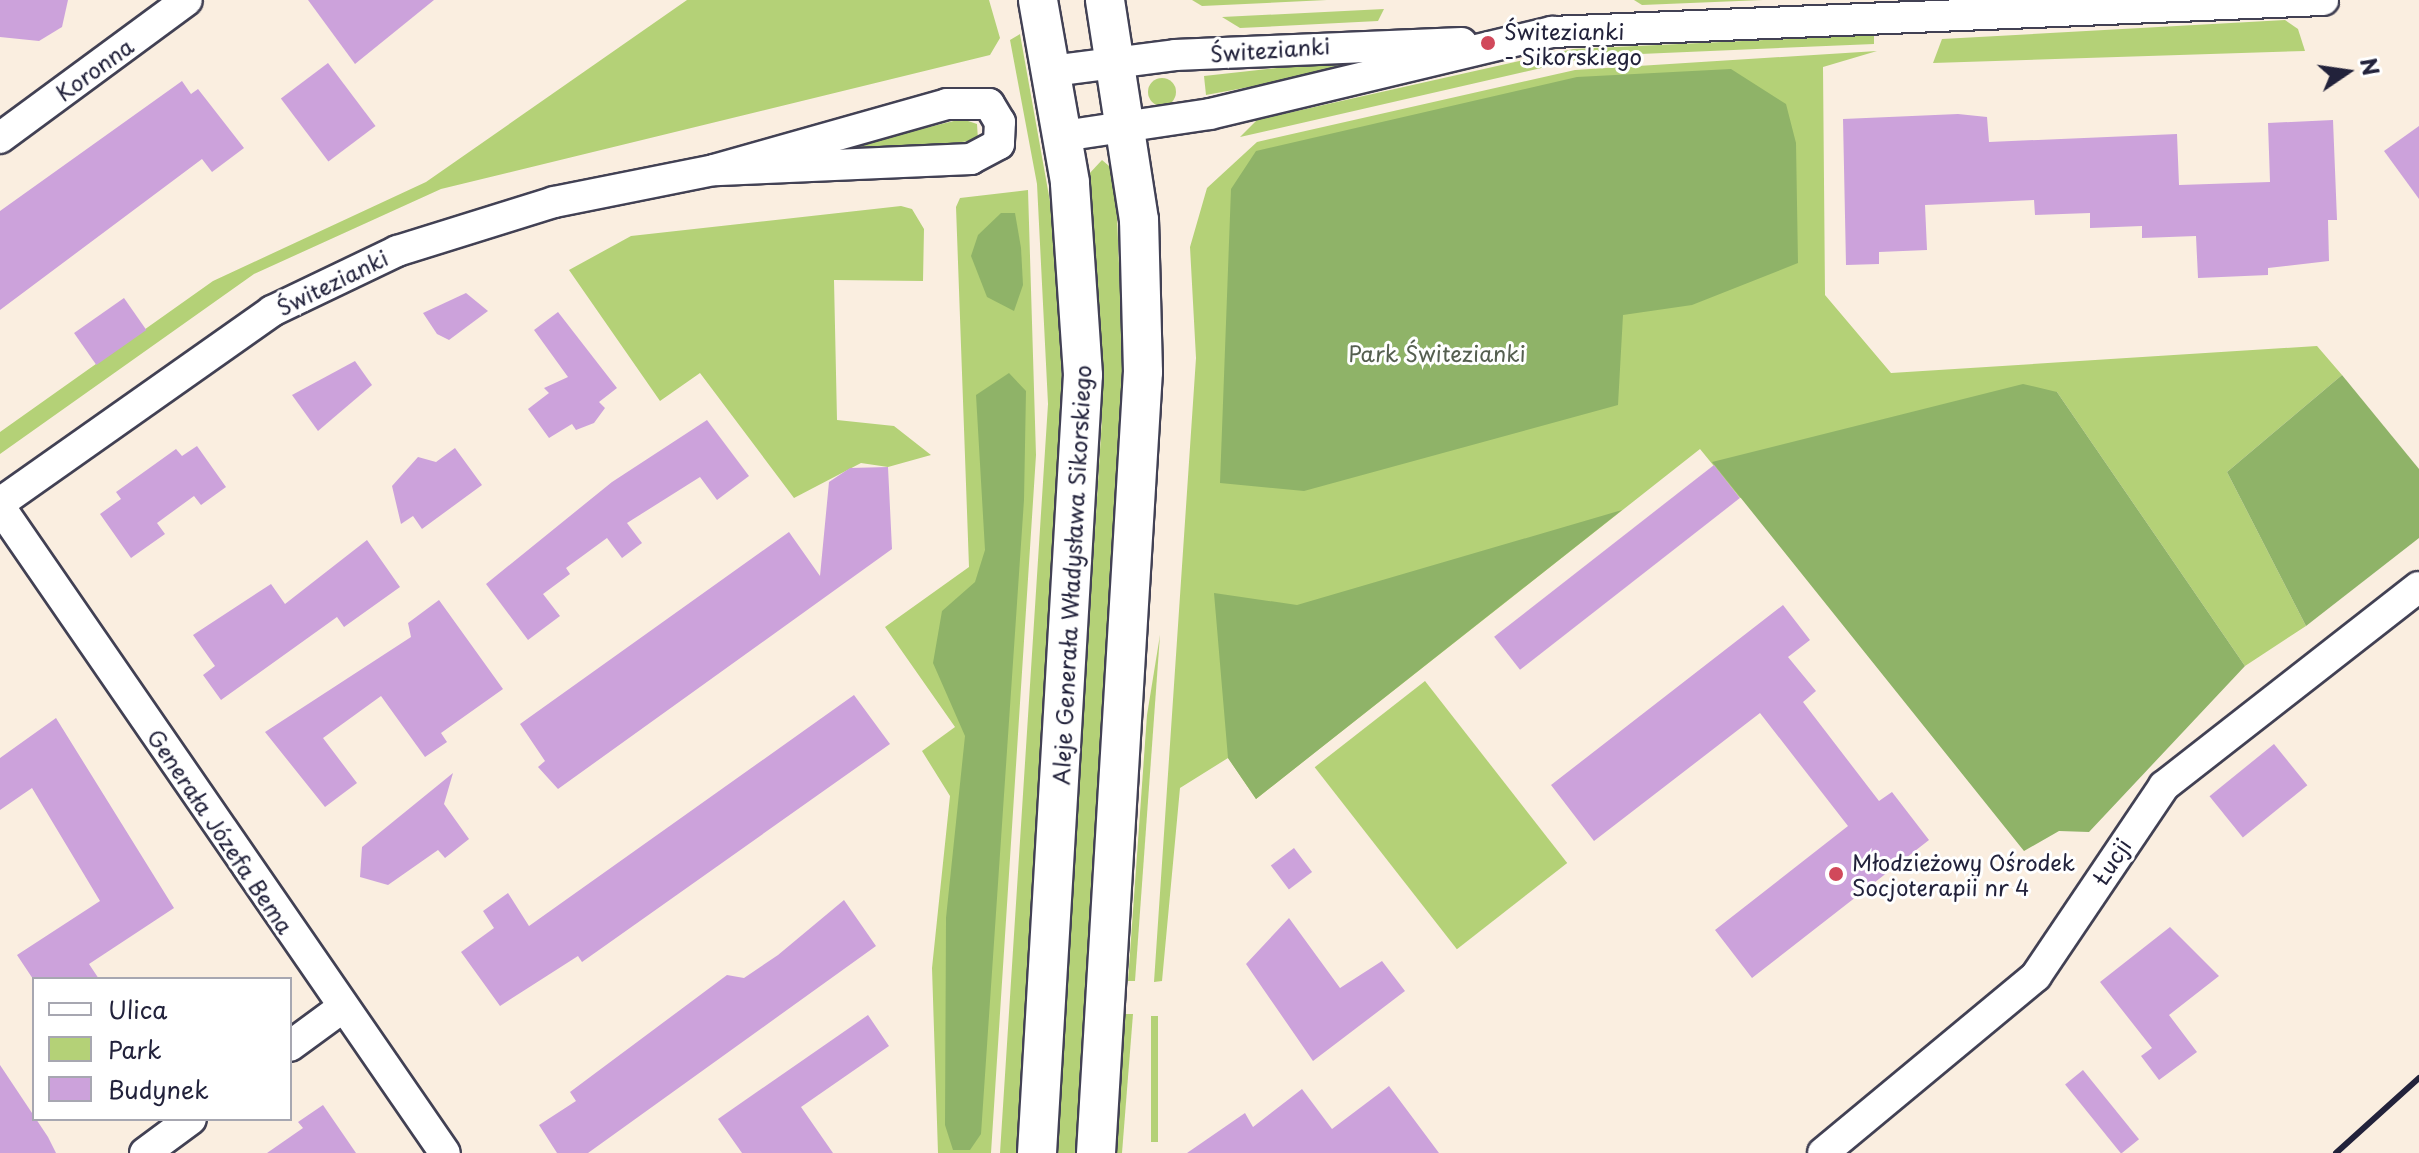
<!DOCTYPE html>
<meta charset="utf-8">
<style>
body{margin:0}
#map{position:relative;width:2419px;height:1153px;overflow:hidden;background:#faeee0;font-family:"Playpen Sans",sans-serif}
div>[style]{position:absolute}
.green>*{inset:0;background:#b4d177;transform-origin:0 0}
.round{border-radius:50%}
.forest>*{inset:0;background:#8fb368}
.building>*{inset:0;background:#cca2db;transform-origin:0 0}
.roads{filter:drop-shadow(2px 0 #424154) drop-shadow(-2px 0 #424154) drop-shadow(0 2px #424154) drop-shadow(0 -2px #424154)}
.minor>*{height:30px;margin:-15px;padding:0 15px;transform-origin:15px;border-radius:15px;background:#fff}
.major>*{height:38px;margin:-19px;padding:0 19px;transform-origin:19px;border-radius:19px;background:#fff}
.rail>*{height:6px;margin:-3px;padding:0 3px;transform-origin:3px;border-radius:3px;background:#22223b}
.dots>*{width:22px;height:22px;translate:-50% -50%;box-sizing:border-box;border:4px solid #fff;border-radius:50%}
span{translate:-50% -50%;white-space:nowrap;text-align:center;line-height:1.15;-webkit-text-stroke:6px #fff;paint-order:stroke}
.poi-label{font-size:22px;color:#22223b}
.left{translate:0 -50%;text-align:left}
.street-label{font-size:22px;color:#22223b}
.park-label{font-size:22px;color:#555f50}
.legend{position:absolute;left:32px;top:977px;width:260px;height:144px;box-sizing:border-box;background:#fff;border:2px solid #a7a7b1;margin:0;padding:10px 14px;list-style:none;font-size:24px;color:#22223b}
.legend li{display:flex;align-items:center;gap:16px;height:40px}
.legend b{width:40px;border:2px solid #a7a7b1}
.north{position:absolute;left:2307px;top:32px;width:80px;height:80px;-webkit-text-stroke:6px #fff;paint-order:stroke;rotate:77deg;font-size:22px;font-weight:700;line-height:32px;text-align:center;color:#22223b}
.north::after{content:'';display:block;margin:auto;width:28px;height:36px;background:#22223b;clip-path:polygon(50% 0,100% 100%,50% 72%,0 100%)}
</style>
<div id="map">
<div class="green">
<div style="clip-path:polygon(687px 0,989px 0,1000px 38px,990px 55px,441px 189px,254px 274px,0 454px,0 432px,213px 281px,426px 182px)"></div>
<div style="clip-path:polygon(1192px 0,1327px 0,1202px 6px)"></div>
<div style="clip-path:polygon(1634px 0,1763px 0,1642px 5px)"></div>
<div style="clip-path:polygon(1384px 9px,1378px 21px,1240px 28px,1222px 17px)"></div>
<div style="clip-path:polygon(2285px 20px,2298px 29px,2305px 51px,1933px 63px,1942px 39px)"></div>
<div style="clip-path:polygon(1020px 34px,1056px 235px,1063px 404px,1017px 1153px,1000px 1153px,1048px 404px,1037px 184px,1010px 40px)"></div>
<div style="clip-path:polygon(1874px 35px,1874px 44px,1594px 56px,1240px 137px,1257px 120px,1573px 49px)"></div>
<div style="clip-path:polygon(1877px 51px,1823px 67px,1825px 295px,1891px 373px,2317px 346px,2342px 375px,2227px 472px,2306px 626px,2245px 666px,2057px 392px,1740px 498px,1700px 449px,1256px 799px,1228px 758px,1180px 788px,1162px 981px,1154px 982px,1196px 358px,1190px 247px,1207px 188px,1257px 142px,1575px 70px)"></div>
<div style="clip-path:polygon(1378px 57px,1378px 63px,1206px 95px,1204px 76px)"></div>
<div class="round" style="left:1148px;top:78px;width:28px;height:28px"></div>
<div style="clip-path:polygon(962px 119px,977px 124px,978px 140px,848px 156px,847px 147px)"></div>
<div style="clip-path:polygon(1102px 160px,1115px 171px,1125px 403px,1077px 1153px,1056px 1153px,1102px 418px,1088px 175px)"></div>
<div style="clip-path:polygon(1028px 190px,1036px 455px,991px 1153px,938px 1153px,932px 968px,950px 796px,922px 751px,955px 727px,885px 627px,969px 567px,956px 207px,960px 198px)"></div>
<div style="clip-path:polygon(901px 206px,912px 209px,924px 229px,923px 281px,834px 280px,837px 420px,894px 426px,931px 455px,888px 467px,861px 463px,794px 498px,700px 373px,660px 401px,569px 270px,631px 236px)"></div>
<div style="clip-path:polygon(1160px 635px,1135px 981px,1128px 981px,1147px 715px)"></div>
<div style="left:1425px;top:681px;width:231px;height:140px;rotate:52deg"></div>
<div style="clip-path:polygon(1125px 1014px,1133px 1014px,1122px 1153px,1116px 1153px)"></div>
<div style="left:1151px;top:1016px;width:7px;height:126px"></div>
</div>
<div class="forest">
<div style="clip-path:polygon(1731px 69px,1786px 104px,1796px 143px,1798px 263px,1692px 305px,1623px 315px,1618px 405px,1304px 491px,1220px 483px,1231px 189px,1256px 151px,1577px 77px)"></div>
<div style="clip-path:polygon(1001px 213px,1015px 213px,1021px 248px,1023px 285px,1014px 311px,987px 297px,971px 256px,978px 235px)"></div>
<div style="clip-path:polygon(1009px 373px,1026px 391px,1024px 500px,981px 1134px,970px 1150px,953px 1150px,945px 1125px,946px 918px,965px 736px,933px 663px,942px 611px,975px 582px,985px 550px,976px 395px)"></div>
<div style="clip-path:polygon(2342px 375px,2419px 469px,2419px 538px,2306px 626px,2227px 472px)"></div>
<div style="clip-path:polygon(2023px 384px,2057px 392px,2245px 666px,2089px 832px,2059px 831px,2024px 851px,1712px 462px)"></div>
<div style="clip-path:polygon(1622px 510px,1256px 799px,1228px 758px,1214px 593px,1297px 605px)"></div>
</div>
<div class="building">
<div style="clip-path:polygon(0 0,68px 0,62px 27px,39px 41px,0 37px)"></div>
<div style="clip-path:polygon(308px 0,434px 0,355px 64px)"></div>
<div style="left:328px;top:63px;width:79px;height:59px;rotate:53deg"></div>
<div style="clip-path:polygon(182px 81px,191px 94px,198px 89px,244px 148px,212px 172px,202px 159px,0 310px,0 211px)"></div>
<div style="clip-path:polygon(1958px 114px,1987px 117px,1989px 142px,2177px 134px,2179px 185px,2270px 182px,2268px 123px,2333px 120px,2337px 220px,2328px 220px,2329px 261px,2268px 268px,2268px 275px,2198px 278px,2196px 236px,2142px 238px,2142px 226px,2090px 228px,2090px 213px,2035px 215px,2034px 200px,1925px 205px,1927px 250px,1879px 252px,1879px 264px,1846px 265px,1843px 119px)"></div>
<div style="clip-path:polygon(2419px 126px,2419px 199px,2384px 151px)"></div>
<div style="clip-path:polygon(466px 293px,488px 311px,449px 340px,437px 334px,423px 313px)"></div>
<div style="left:124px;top:298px;width:39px;height:61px;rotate:55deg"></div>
<div style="clip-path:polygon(558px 312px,617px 388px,599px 402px,605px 408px,594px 423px,576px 430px,572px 424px,549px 438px,528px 409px,549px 393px,544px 388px,568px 377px,534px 330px)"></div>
<div style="clip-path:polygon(355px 361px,372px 385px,318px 431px,292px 395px)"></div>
<div style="clip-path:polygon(707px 420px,749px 476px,717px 500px,700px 477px,627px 523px,642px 543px,622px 558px,607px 538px,566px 568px,570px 574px,543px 594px,560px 616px,528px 640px,486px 584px,612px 482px)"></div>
<div style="clip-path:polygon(197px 446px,226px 487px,201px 505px,194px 496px,157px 523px,165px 534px,131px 558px,100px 514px,121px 499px,116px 492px,176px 449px,182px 456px)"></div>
<div style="clip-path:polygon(455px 448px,482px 485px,422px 529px,413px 516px,401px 524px,392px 486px,418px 457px,436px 462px)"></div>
<div style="left:1714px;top:465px;width:42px;height:279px;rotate:52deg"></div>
<div style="clip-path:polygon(888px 467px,892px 549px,558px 789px,538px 767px,545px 761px,520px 724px,789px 532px,820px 576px,829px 482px,850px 468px)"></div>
<div style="clip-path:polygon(367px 540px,400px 587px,344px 627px,337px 617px,221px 700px,203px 675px,215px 666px,193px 635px,271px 584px,285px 604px)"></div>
<div style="clip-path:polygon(439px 600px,503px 689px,441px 733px,447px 742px,425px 757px,381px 696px,323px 738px,357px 783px,325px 807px,265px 732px,411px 637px,408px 623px)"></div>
<div style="clip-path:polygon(1783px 605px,1810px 640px,1788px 657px,1816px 691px,1803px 702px,1879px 801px,1892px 792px,1929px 840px,1752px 978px,1715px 930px,1848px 826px,1760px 713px,1594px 841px,1551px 785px)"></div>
<div style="clip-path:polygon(854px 695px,890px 744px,582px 962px,578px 956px,500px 1006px,461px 952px,494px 928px,483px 911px,508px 893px,529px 926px)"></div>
<div style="clip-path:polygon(56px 718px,174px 908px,89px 964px,99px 979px,33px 979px,17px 955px,100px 901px,32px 788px,0 810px,0 758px)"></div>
<div style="left:2274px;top:744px;width:53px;height:83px;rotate:51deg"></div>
<div style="clip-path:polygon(453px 773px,444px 804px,469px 839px,445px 858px,438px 850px,388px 885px,360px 877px,362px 847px)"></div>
<div style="left:1294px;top:848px;width:30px;height:29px;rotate:53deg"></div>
<div style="clip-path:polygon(844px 900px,876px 946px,588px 1153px,557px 1153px,539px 1125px,576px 1101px,570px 1092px,727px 975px,744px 978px,778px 955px)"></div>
<div style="clip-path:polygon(1289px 918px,1340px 988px,1382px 961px,1405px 991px,1313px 1061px,1246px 964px)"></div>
<div style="clip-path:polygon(2170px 927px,2219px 976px,2169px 1015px,2197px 1052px,2159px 1080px,2141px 1056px,2152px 1048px,2100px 982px)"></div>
<div style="clip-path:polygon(868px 1015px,889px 1046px,801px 1107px,833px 1153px,742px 1153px,718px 1119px)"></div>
<div style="clip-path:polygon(0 1065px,48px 1137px,56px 1153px,0 1153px)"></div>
<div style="left:2083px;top:1070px;width:89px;height:23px;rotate:51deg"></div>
<div style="clip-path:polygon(1389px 1086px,1439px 1153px,1187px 1153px,1245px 1113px,1253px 1127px,1302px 1089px,1332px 1129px)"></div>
<div style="clip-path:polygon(323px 1105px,356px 1153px,267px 1153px,303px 1128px,298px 1122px)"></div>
</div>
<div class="roads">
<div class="minor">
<div style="left:1052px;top:71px;width:124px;rotate:-7.4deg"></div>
<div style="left:1175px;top:55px;width:287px;rotate:-2.4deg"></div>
<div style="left:1063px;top:136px;width:149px;rotate:-8.5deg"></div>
<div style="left:1210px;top:114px;width:352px;rotate:-13.5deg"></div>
<div style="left:1552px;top:32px;width:772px;rotate:-2.38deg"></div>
<div style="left:0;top:138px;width:232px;rotate:-36.4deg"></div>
<div style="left:0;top:503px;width:333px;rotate:-35.2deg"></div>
<div style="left:272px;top:311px;width:139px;rotate:-25.6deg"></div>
<div style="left:397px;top:251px;width:164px;rotate:-17.3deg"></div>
<div style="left:554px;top:202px;width:163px;rotate:-11.3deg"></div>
<div style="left:714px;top:170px;width:242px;rotate:-15.8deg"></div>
<div style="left:947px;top:104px;width:42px"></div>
<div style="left:989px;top:104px;width:21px;rotate:59deg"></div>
<div style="left:1000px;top:122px;width:22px;rotate:93deg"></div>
<div style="left:999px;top:144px;width:32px;rotate:152deg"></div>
<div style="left:971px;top:159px;width:257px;rotate:177.5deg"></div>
<div style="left:0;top:507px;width:784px;rotate:55.44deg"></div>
<div style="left:290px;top:1046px;width:64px;rotate:-36.2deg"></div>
<div style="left:145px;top:1153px;width:57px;rotate:-36.5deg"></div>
<div style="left:1823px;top:1153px;width:277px;rotate:-39.7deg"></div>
<div style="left:2036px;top:976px;width:229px;rotate:-56deg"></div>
<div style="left:2164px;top:786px;width:323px;rotate:-38deg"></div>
</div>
<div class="major">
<div style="left:1037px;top:1153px;width:779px;rotate:-86.62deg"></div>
<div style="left:1083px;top:375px;width:193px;rotate:-93.9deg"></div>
<div style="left:1070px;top:182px;width:185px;rotate:-100deg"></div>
<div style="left:1096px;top:1153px;width:782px;rotate:-86.56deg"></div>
<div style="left:1143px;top:372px;width:152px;rotate:-91.5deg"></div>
<div style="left:1139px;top:220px;width:223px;rotate:-98.8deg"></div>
</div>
</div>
<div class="rail">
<div style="left:2336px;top:1153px;width:112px;rotate:-42.1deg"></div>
</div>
<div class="dots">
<div style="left:1488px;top:43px;background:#d1495b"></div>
<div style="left:1836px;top:874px;background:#d1495b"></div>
</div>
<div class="poi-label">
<span class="left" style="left:1504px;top:43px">Świtezianki<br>- Sikorskiego</span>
<span class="left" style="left:1852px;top:874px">Młodzieżowy Ośrodek<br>Socjoterapii nr 4</span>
</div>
<div class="street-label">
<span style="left:1270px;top:49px;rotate:-4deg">Świtezianki</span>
<span style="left:94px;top:69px;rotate:-36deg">Koronna</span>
<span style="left:332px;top:282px;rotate:-26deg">Świtezianki</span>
<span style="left:1071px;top:575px;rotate:-87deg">Aleje Generała Władysława Sikorskiego</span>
<span style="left:221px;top:831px;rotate:56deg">Generała Józefa Bema</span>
<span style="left:2111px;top:861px;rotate:-57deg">Łucji</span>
</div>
<div class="park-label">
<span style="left:1437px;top:353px">Park Świtezianki</span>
</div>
<ul class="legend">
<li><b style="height:10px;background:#fff"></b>Ulica</li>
<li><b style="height:22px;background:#b4d177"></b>Park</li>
<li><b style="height:22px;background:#cca2db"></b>Budynek</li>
</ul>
<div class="north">N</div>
</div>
